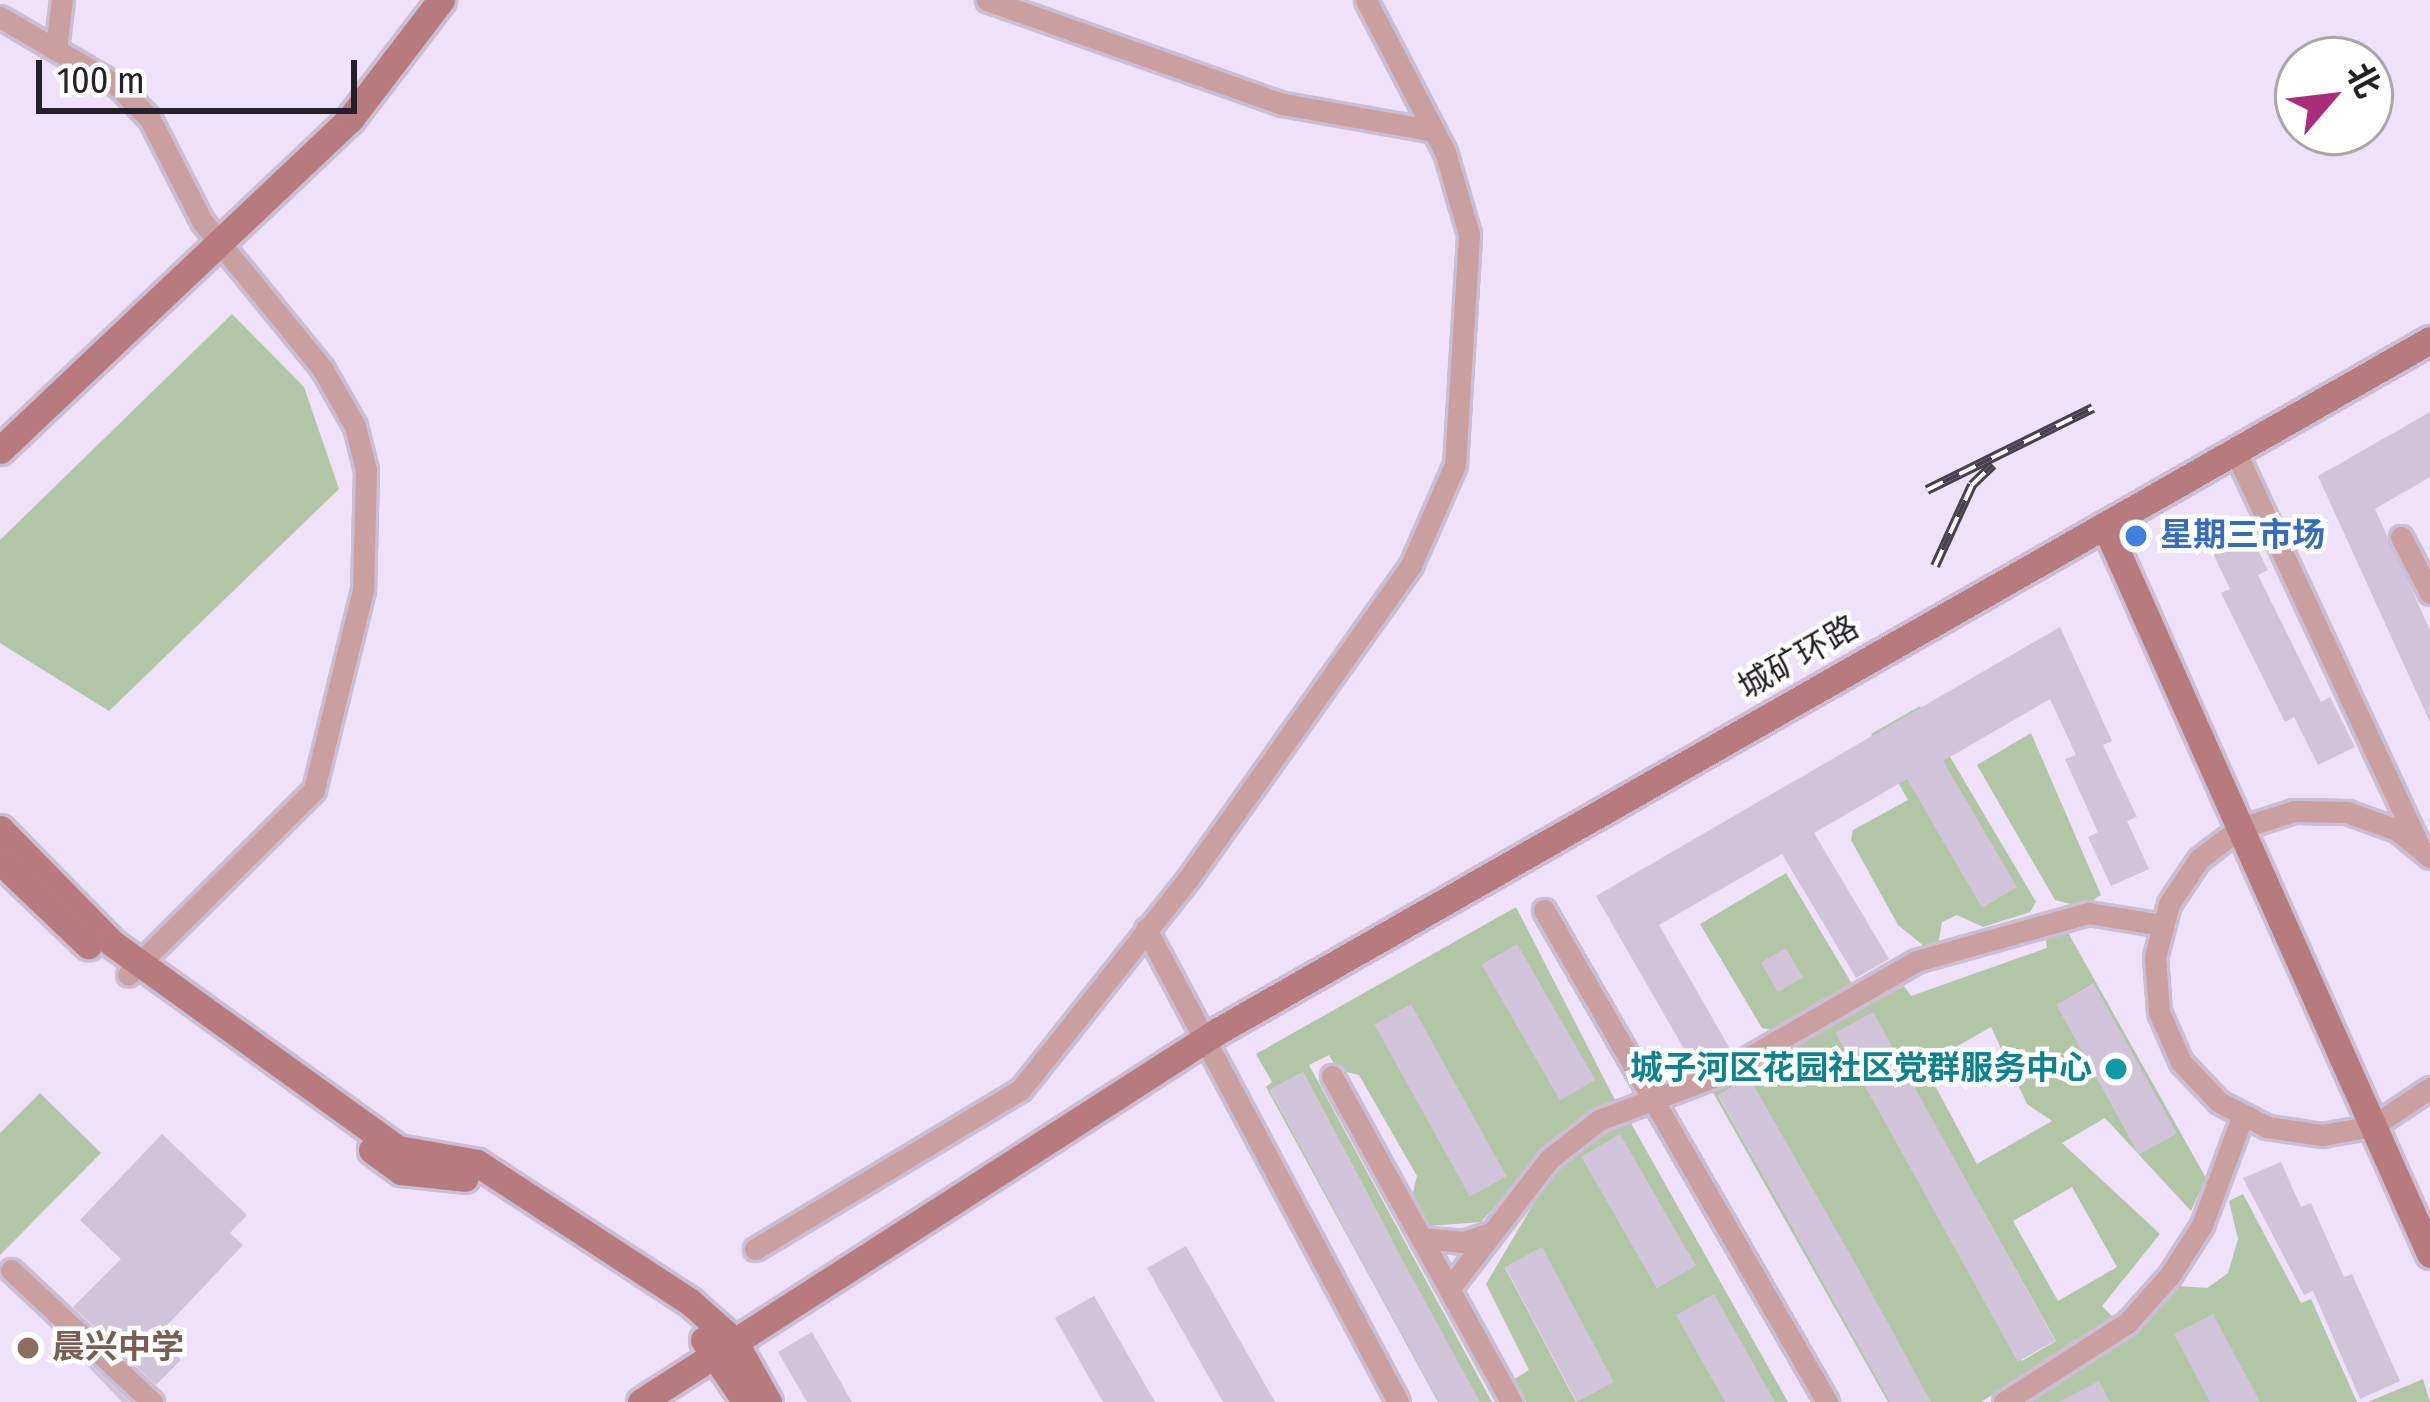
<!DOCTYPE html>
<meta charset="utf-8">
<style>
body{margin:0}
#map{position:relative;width:2430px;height:1402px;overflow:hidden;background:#efe1f9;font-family:"Fira Sans Condensed","Noto Sans SC",sans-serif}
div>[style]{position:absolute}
.green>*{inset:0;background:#b1c6a5}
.building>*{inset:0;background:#d0c3da;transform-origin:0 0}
.roads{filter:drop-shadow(3px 0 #cbbed4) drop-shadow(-3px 0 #cbbed4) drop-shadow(0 3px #cbbed4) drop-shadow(0 -3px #cbbed4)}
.street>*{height:21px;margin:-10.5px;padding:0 10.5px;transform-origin:10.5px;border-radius:10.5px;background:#ca9f9f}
.secondary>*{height:27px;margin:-13.5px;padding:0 13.5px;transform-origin:13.5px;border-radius:13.5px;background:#b87b7d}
.rail>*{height:10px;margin-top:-5px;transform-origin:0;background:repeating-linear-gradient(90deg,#fff 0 18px,#48414d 0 36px);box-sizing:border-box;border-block:3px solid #48414d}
.dots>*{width:33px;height:33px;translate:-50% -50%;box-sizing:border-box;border:6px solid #fff;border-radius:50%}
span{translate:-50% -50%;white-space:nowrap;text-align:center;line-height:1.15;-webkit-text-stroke:9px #fff;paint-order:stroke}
.shop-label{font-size:33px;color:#366cbe;font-weight:700}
.left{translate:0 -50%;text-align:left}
.street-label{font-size:33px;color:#252029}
.culture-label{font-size:33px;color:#0d838f;font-weight:700}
.right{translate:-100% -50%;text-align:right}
.education-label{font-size:33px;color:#785e54;font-weight:700}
.north{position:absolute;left:2274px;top:36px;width:120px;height:120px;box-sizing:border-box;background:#fff;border:3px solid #a8a6a9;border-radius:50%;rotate:62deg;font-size:33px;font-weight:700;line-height:48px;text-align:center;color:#252029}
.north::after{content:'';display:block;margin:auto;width:42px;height:54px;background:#aa2c7d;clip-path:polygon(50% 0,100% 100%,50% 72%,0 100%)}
.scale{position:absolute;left:36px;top:60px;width:321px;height:54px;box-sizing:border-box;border:6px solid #252029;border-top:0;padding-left:15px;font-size:36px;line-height:42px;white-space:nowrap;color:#252029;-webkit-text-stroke:9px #fff;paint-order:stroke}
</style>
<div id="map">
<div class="green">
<div style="clip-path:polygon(232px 314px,304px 387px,339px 489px,109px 711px,0 643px,0 540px)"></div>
<div style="clip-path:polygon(1920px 706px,2036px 902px,2030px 912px,1983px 927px,1957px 915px,1942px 922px,1938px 945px,1925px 947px,1898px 925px,1851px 840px,1853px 830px,1908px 800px,1871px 734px)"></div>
<div style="clip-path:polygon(2031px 733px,2101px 895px,2082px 907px,2055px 900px,1977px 765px)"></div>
<div style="clip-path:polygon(1786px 873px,1852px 984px,1774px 1030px,1762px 1028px,1700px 924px)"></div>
<div style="clip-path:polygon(evenodd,1516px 907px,1615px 1100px,1562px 1134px,1481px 1222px,1428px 1226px,1411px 1200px,1417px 1176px,1359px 1075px,1338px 1070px,1329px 1055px,1309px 1065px,1492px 1402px,1438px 1402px,1266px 1087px,1272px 1082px,1256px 1054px,1516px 907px,1303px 1072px,1393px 1242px,1362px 1260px,1270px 1090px,1303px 1072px)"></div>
<div style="clip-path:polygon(evenodd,2066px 929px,2206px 1178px,2191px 1211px,2105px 1118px,2062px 1143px,2160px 1234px,2102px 1306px,2114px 1318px,1981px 1402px,1888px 1402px,1711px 1089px,1904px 986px,1911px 996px,2047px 948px,2045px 933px,2066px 929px,2093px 984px,2176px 1133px,2139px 1154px,2057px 1005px,2093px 984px,2066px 929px,1873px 1013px,1911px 1166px,1836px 1033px,1873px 1013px,2066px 929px,1991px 1027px,2027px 1104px,2052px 1121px,1977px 1164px,1924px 1065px,1991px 1027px,2066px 929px,1749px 1078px,1849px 1254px,1818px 1272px,1718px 1096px,1749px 1078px,2066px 929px,1960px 1170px,2056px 1341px,2022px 1361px,1924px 1190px,1960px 1170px,2066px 929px,2072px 1187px,2117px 1267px,2058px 1301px,2013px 1221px,2072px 1187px)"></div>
<div style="clip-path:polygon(40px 1093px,101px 1153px,0 1255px,0 1133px)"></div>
<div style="clip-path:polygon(evenodd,1628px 1118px,1788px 1402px,1526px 1402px,1513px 1380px,1529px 1370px,1486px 1284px,1554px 1169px,1628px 1118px,1620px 1135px,1694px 1266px,1657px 1288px,1582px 1157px,1620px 1135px,1628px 1118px,1542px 1248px,1613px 1382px,1576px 1402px,1505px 1268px,1542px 1248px)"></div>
<div style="clip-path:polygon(2243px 1194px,2301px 1303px,2311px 1299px,2357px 1402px,2023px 1402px,2098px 1358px,2178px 1286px,2207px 1288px,2228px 1273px,2238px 1239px,2229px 1201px)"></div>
<div style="clip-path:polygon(2423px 1379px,2430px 1402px,2368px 1402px)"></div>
</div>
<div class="building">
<div style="clip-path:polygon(2430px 412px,2430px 477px,2375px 509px,2430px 630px,2430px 722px,2318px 476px)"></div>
<div style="clip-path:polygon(2243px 521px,2268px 570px,2258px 575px,2321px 702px,2330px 697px,2355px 747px,2318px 765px,2294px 717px,2285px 722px,2221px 593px,2230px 589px,2206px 539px)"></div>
<div style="clip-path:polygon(2060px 627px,2112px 741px,2103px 745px,2137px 817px,2127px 821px,2149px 869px,2111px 886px,2088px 837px,2098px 832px,2065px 759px,2076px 755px,2050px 699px,1943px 761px,2017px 887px,1982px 908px,1907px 779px,1814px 833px,1889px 959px,1856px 978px,1782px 854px,1659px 925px,1730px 1049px,1695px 1068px,1596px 896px)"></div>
<div style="left:1517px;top:944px;width:157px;height:41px;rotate:60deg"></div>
<div style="left:1786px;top:948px;width:34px;height:29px;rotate:60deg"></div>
<div style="left:2094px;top:984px;width:171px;height:43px;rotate:61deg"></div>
<div style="left:1411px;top:1004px;width:197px;height:42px;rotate:61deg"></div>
<div style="left:1873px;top:1012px;width:376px;height:43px;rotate:61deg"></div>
<div style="clip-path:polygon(1303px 1072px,1401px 1257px,1480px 1402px,1439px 1402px,1361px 1260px,1270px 1089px)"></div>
<div style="clip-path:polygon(1749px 1077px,1863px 1277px,1931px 1402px,1890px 1402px,1718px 1095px)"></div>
<div style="clip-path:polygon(162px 1134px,247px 1215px,230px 1233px,243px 1245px,157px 1336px,181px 1360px,156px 1385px,73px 1307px,121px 1259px,80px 1220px)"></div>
<div style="left:1620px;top:1134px;width:152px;height:45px;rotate:60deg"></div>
<div style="clip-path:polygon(2281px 1162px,2301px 1207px,2311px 1203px,2344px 1277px,2352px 1274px,2400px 1381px,2360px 1399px,2313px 1291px,2304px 1295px,2243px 1178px)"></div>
<div style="clip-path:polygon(1186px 1246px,1275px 1402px,1223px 1402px,1147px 1268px)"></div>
<div style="left:1542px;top:1247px;width:153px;height:42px;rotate:62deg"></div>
<div style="clip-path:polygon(1714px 1294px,1775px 1402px,1725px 1402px,1676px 1315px)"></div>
<div style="clip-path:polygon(1094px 1296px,1155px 1402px,1103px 1402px,1055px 1318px)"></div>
<div style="clip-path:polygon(2213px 1314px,2260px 1402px,2210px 1402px,2174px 1334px)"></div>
<div style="clip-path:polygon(52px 1329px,130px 1402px,122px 1402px)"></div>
<div style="clip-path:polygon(812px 1332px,852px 1402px,807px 1402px,778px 1352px)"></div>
<div style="clip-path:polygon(2099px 1381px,2110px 1402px,2058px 1402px)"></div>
</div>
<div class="roads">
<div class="street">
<div style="left:987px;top:0;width:314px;rotate:19.4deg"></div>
<div style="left:1283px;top:104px;width:153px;rotate:10.1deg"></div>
<div style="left:0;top:17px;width:137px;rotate:30.3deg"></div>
<div style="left:118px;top:86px;width:46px;rotate:45.9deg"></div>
<div style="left:150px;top:119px;width:114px;rotate:63deg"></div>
<div style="left:202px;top:221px;width:190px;rotate:50.8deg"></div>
<div style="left:322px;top:368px;width:67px;rotate:60.4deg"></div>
<div style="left:355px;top:426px;width:45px;rotate:76deg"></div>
<div style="left:366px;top:470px;width:120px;rotate:91.4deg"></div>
<div style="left:363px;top:590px;width:206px;rotate:103.8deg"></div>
<div style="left:314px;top:790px;width:262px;rotate:135.2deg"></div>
<div style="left:56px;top:48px;width:48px;rotate:-82.9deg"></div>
<div style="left:2235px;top:451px;width:433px;rotate:65deg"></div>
<div style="left:2401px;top:537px;width:63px;rotate:62.6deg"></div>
<div style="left:2430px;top:857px;width:43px;rotate:-140.7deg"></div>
<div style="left:2397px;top:830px;width:53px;rotate:-160.2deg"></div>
<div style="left:2347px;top:812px;width:53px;rotate:-178.9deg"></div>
<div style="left:2294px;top:811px;width:57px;rotate:162.5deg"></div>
<div style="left:2240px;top:828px;width:51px;rotate:142.9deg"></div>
<div style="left:2199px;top:859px;width:54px;rotate:123.7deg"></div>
<div style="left:2169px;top:904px;width:55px;rotate:104.8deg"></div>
<div style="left:2155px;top:957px;width:55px;rotate:85.8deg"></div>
<div style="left:2159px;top:1012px;width:55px;rotate:66.3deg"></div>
<div style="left:2181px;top:1062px;width:55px;rotate:46.5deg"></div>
<div style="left:2219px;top:1102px;width:54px;rotate:27.5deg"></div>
<div style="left:2267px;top:1127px;width:56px;rotate:8.3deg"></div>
<div style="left:2322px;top:1135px;width:52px;rotate:-10deg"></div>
<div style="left:2373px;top:1126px;width:69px;rotate:-33.7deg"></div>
<div style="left:1544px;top:910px;width:568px;rotate:60.09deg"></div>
<div style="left:1146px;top:929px;width:536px;rotate:61.95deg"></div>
<div style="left:1332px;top:1076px;width:372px;rotate:61.2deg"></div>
<div style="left:1421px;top:1238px;width:43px;rotate:5.3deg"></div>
<div style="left:1464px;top:1242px;width:28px;rotate:-19deg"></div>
<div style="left:755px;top:1249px;width:310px;rotate:-31deg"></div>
<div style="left:1021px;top:1089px;width:268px;rotate:-51.5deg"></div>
<div style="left:1188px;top:879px;width:385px;rotate:-54.6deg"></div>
<div style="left:1411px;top:565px;width:109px;rotate:-66.3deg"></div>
<div style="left:1455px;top:465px;width:231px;rotate:-86.5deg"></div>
<div style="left:1469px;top:234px;width:85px;rotate:-106.3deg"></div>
<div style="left:1445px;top:152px;width:171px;rotate:-117.5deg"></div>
<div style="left:11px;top:1270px;width:193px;rotate:43.1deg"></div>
<div style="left:1449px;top:1289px;width:164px;rotate:-52.4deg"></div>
<div style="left:1549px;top:1159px;width:63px;rotate:-38deg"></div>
<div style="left:1599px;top:1120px;width:127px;rotate:-20.7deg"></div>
<div style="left:1718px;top:1075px;width:228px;rotate:-29.9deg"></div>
<div style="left:1916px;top:961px;width:179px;rotate:-15.6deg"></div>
<div style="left:2088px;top:913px;width:76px;rotate:9.1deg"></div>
<div style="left:2004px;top:1402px;width:146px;rotate:-32.7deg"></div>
<div style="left:2127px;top:1323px;width:64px;rotate:-48.1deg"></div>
<div style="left:2170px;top:1275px;width:59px;rotate:-57.4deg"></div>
<div style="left:2202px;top:1225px;width:117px;rotate:-69.6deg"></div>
</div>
<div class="secondary">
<div style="left:0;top:450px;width:482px;rotate:-43.4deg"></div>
<div style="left:350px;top:119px;width:150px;rotate:-52.6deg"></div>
<div style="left:2105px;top:525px;width:798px;rotate:65.97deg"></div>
<div style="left:0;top:829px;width:160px;rotate:45.5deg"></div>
<div style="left:112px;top:943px;width:352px;rotate:35.8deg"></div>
<div style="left:398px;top:1149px;width:80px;rotate:10deg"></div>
<div style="left:477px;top:1163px;width:253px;rotate:33.1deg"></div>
<div style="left:689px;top:1301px;width:60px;rotate:41.6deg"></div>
<div style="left:734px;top:1341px;width:70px;rotate:60.9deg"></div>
<div style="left:0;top:861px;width:122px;rotate:43.7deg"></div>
<div style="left:372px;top:1150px;width:36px;rotate:36deg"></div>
<div style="left:401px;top:1171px;width:64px;rotate:6.2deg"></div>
<div style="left:704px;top:1340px;width:75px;rotate:55.9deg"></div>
<div style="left:641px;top:1402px;width:686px;rotate:-32.74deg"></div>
<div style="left:1218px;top:1031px;width:1395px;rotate:-29.69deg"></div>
</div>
</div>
<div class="rail">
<div style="left:1927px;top:490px;width:185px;rotate:-26.3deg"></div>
<div style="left:1935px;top:566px;width:89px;rotate:-65.4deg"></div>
<div style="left:1972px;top:485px;width:29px;rotate:-44deg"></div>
</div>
<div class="dots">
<div style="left:2136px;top:536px;background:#3f7fe0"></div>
<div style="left:2116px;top:1069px;background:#0f9aa8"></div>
<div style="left:28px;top:1348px;background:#8d6e63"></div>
</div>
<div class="shop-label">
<span class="left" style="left:2160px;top:536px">星期三市场</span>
</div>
<div class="street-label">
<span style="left:1799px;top:658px;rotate:-30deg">城矿环路</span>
</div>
<div class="culture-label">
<span class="right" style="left:2092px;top:1069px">城子河区花园社区党群服务中心</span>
</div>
<div class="education-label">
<span class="left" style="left:52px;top:1348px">晨兴中学</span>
</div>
<div class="north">北</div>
<div class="scale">100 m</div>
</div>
